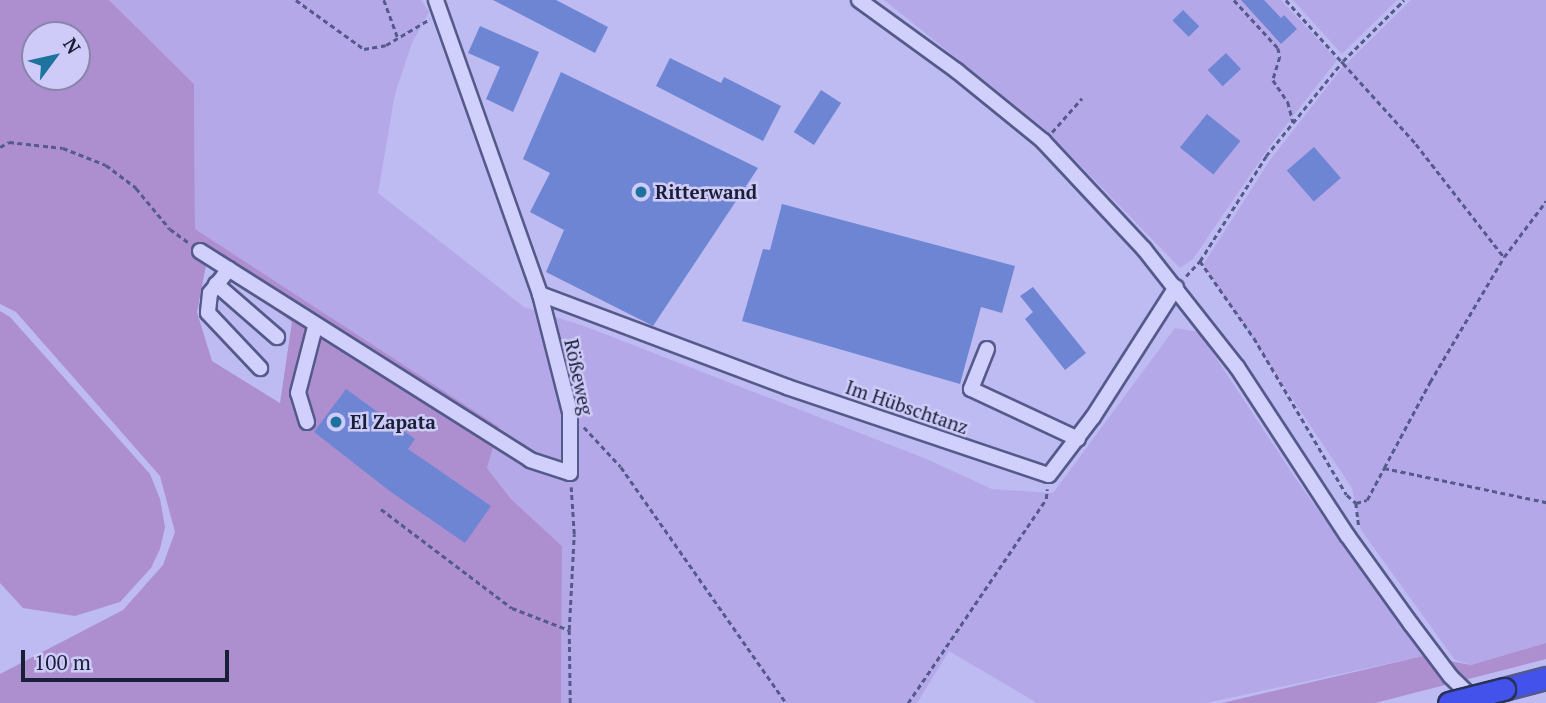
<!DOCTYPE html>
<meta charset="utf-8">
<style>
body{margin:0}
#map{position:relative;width:1546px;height:703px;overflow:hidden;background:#bebbf2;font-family:"PT Serif",serif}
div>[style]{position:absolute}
.farmland>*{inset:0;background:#b4a8e8}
.green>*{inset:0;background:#ad8fd0}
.building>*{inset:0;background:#6d85d3;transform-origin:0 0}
.path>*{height:2.5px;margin-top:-1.25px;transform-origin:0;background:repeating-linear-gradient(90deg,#545a8a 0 5px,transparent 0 8.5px)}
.roads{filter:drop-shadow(2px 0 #545a8a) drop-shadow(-2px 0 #545a8a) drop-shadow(0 2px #545a8a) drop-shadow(0 -2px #545a8a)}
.minor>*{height:14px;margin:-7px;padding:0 7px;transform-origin:7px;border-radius:7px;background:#d1cffc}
.highway>*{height:21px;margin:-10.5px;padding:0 10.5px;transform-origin:10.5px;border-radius:10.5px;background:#4252ea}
.bridges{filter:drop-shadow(2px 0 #293157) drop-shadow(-2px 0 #293157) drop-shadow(0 2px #293157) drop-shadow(0 -2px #293157)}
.highway-bridge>*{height:21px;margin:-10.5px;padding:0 10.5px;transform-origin:10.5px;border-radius:10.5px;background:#4252ea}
.dots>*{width:19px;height:19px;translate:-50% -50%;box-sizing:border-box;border:4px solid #cecbf8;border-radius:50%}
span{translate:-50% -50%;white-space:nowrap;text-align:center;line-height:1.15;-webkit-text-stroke:5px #cecbf8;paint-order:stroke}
.poi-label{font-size:19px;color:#1a1f38;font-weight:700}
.left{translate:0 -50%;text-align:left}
.street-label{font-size:19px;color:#1a1f38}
.north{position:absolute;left:21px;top:21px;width:70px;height:70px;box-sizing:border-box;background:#cecbf8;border:2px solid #8686ab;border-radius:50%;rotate:57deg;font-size:19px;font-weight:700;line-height:28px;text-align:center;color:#1a1f38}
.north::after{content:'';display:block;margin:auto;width:24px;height:32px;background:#1e739e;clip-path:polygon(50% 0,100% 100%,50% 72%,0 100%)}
.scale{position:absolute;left:21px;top:650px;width:208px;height:32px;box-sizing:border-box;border:4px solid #1a1f38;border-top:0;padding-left:9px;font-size:21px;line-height:24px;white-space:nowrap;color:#1a1f38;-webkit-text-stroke:5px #cecbf8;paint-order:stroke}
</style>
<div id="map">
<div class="farmland">
<div style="clip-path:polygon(109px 0,421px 0,429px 12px,412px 43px,395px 94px,378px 193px,524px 307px,584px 326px,924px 458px,992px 489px,1053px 493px,1175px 328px,1199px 332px,1296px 479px,1423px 656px,1206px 703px,1037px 703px,949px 651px,917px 703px,561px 703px,562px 546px,511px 499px,487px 468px,498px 427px,195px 229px,194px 84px)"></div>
<div style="clip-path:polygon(884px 0,1281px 0,1337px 60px,1270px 146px,1193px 259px,1180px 268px,1046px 130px)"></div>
<div style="clip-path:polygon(1293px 0,1397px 0,1342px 54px)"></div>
<div style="clip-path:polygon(1411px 0,1546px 0,1546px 643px,1471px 665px,1455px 660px,1361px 530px,1352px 488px,1203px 265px,1270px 160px,1341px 69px)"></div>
</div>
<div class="green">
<div style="clip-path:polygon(evenodd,0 0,109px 0,194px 84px,195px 229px,499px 427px,487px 468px,511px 499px,562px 546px,561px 703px,0 703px,0 674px,123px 610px,163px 565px,175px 532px,160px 476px,16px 312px,0 304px,0 0,35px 35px,77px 35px,77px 77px,35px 77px,35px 35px,0 0,207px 260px,292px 322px,280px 403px,212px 361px,197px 312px,207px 260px)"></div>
<div style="clip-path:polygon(0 311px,10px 317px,150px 474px,160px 499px,165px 527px,160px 549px,151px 568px,120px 602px,75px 616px,23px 608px,0 583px)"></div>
<div style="clip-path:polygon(1546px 643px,1546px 659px,1375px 703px,1222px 703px,1423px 656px,1471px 665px)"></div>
</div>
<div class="building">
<div style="clip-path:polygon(493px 0,556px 0,608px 27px,595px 53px)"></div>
<div style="clip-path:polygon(1241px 0,1264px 0,1281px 18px,1284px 15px,1297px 29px,1281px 44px)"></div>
<div style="left:1183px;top:10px;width:23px;height:15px;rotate:45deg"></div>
<div style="clip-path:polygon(480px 26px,539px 52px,513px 112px,486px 99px,500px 67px,468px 53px)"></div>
<div style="left:1226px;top:53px;width:22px;height:25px;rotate:47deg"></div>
<div style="clip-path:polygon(670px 58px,721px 83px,724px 77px,781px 106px,763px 141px,656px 86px)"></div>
<div style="clip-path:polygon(561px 72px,758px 168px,653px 326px,546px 272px,564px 230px,530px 212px,550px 173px,523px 159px)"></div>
<div style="left:821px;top:90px;width:24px;height:50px;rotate:33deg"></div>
<div style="left:1207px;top:114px;width:43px;height:43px;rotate:39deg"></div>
<div style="left:1314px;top:147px;width:41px;height:36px;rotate:49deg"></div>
<div style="clip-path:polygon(782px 204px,1015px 266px,1002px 313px,981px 307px,960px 384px,742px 321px,763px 249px,770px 250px)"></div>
<div style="clip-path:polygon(1033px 287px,1086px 353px,1065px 370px,1025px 319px,1033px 312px,1020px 296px)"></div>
<div style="clip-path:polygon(346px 389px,415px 439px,408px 449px,491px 506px,465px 543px,391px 492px,314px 432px)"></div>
</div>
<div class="path">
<div style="left:296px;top:0;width:84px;rotate:35.8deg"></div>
<div style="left:364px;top:49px;width:22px;rotate:-10deg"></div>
<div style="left:386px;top:45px;width:51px;rotate:-30.6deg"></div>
<div style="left:384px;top:0;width:40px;rotate:69.8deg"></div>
<div style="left:1234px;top:0;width:65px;rotate:47.5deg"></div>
<div style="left:1278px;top:48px;width:9px;rotate:77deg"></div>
<div style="left:1280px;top:57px;width:24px;rotate:107deg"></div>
<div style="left:1273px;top:80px;width:27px;rotate:56deg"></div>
<div style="left:1288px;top:102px;width:21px;rotate:76deg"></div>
<div style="left:1286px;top:0;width:194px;rotate:47.9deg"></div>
<div style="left:1416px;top:144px;width:143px;rotate:52.1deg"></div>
<div style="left:1052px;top:132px;width:45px;rotate:-48.6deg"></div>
<div style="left:0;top:147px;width:10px;rotate:-29deg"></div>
<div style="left:9px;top:142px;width:54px;rotate:6.3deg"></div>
<div style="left:63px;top:148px;width:46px;rotate:21.6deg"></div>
<div style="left:106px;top:165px;width:38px;rotate:37deg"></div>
<div style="left:136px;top:188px;width:53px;rotate:50.3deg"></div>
<div style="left:170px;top:229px;width:24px;rotate:36deg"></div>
<div style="left:1200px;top:261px;width:94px;rotate:55deg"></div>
<div style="left:1254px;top:338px;width:182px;rotate:59.4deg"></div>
<div style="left:1347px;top:495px;width:12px;rotate:42deg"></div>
<div style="left:1186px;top:276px;width:21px;rotate:-47deg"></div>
<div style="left:1200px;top:261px;width:124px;rotate:-57.8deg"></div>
<div style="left:1266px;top:156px;width:122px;rotate:-51deg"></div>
<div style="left:1343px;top:61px;width:86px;rotate:-45deg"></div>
<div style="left:584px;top:427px;width:54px;rotate:47.2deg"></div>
<div style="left:621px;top:467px;width:288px;rotate:55deg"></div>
<div style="left:1384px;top:468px;width:98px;rotate:-61.9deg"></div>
<div style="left:1430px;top:382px;width:145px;rotate:-59.4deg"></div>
<div style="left:1504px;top:257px;width:70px;rotate:-53.1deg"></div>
<div style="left:1356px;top:503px;width:24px;rotate:83deg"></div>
<div style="left:1356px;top:503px;width:11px;rotate:-15deg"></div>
<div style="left:1367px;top:500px;width:36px;rotate:-62deg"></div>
<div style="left:1384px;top:468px;width:166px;rotate:11.9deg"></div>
<div style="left:381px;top:509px;width:164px;rotate:37.1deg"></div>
<div style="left:512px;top:608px;width:61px;rotate:21.1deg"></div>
<div style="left:570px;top:703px;width:73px;rotate:-90.8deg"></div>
<div style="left:569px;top:630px;width:96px;rotate:-87deg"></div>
<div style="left:574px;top:534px;width:47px;rotate:-93.7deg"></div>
<div style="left:908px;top:703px;width:246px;rotate:-55.9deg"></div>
<div style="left:1046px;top:499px;width:10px;rotate:-84deg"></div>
</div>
<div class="roads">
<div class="minor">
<div style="left:859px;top:0;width:121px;rotate:35.9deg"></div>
<div style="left:957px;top:71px;width:111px;rotate:39.1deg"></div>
<div style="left:1043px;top:141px;width:148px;rotate:46.9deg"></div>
<div style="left:1144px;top:249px;width:150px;rotate:51.8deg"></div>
<div style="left:1237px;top:367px;width:201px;rotate:56.8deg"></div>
<div style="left:1347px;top:535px;width:110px;rotate:54.3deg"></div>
<div style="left:1411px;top:624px;width:66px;rotate:53deg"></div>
<div style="left:1451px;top:677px;width:33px;rotate:44deg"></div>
<div style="left:200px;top:251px;width:391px;rotate:32.3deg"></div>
<div style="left:530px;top:460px;width:42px;rotate:18deg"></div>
<div style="left:570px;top:473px;width:61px;rotate:-90deg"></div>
<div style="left:570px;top:412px;width:122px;rotate:-104.3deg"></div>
<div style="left:540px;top:294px;width:312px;rotate:-109.5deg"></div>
<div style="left:229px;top:269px;width:31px;rotate:128deg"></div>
<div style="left:210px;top:293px;width:20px;rotate:96deg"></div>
<div style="left:208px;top:313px;width:76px;rotate:46.6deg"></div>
<div style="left:216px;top:284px;width:81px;rotate:41deg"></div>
<div style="left:540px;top:294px;width:264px;rotate:20.6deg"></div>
<div style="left:787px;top:387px;width:276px;rotate:18.6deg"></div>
<div style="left:1049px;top:475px;width:73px;rotate:-52.8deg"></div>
<div style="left:1093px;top:417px;width:154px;rotate:-57.4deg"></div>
<div style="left:987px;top:349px;width:43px;rotate:111.8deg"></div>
<div style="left:971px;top:389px;width:118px;rotate:25deg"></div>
<div style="left:307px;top:422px;width:30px;rotate:-107deg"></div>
<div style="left:298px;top:393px;width:68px;rotate:-75.6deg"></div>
</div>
<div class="highway">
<div style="left:1504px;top:689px;width:43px;rotate:-14.7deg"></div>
</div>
</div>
<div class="bridges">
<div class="highway-bridge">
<div style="left:1449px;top:703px;width:57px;rotate:-14.3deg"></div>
</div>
</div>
<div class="dots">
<div style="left:641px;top:192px;background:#1e739e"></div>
<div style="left:336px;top:422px;background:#1e739e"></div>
</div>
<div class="poi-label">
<span class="left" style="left:655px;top:192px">Ritterwand</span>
<span class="left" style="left:350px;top:422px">El Zapata</span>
</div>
<div class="street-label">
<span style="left:579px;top:377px;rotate:78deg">Rößeweg</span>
<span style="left:907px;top:407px;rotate:19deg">Im Hübschtanz</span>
</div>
<div class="north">N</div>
<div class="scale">100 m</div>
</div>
